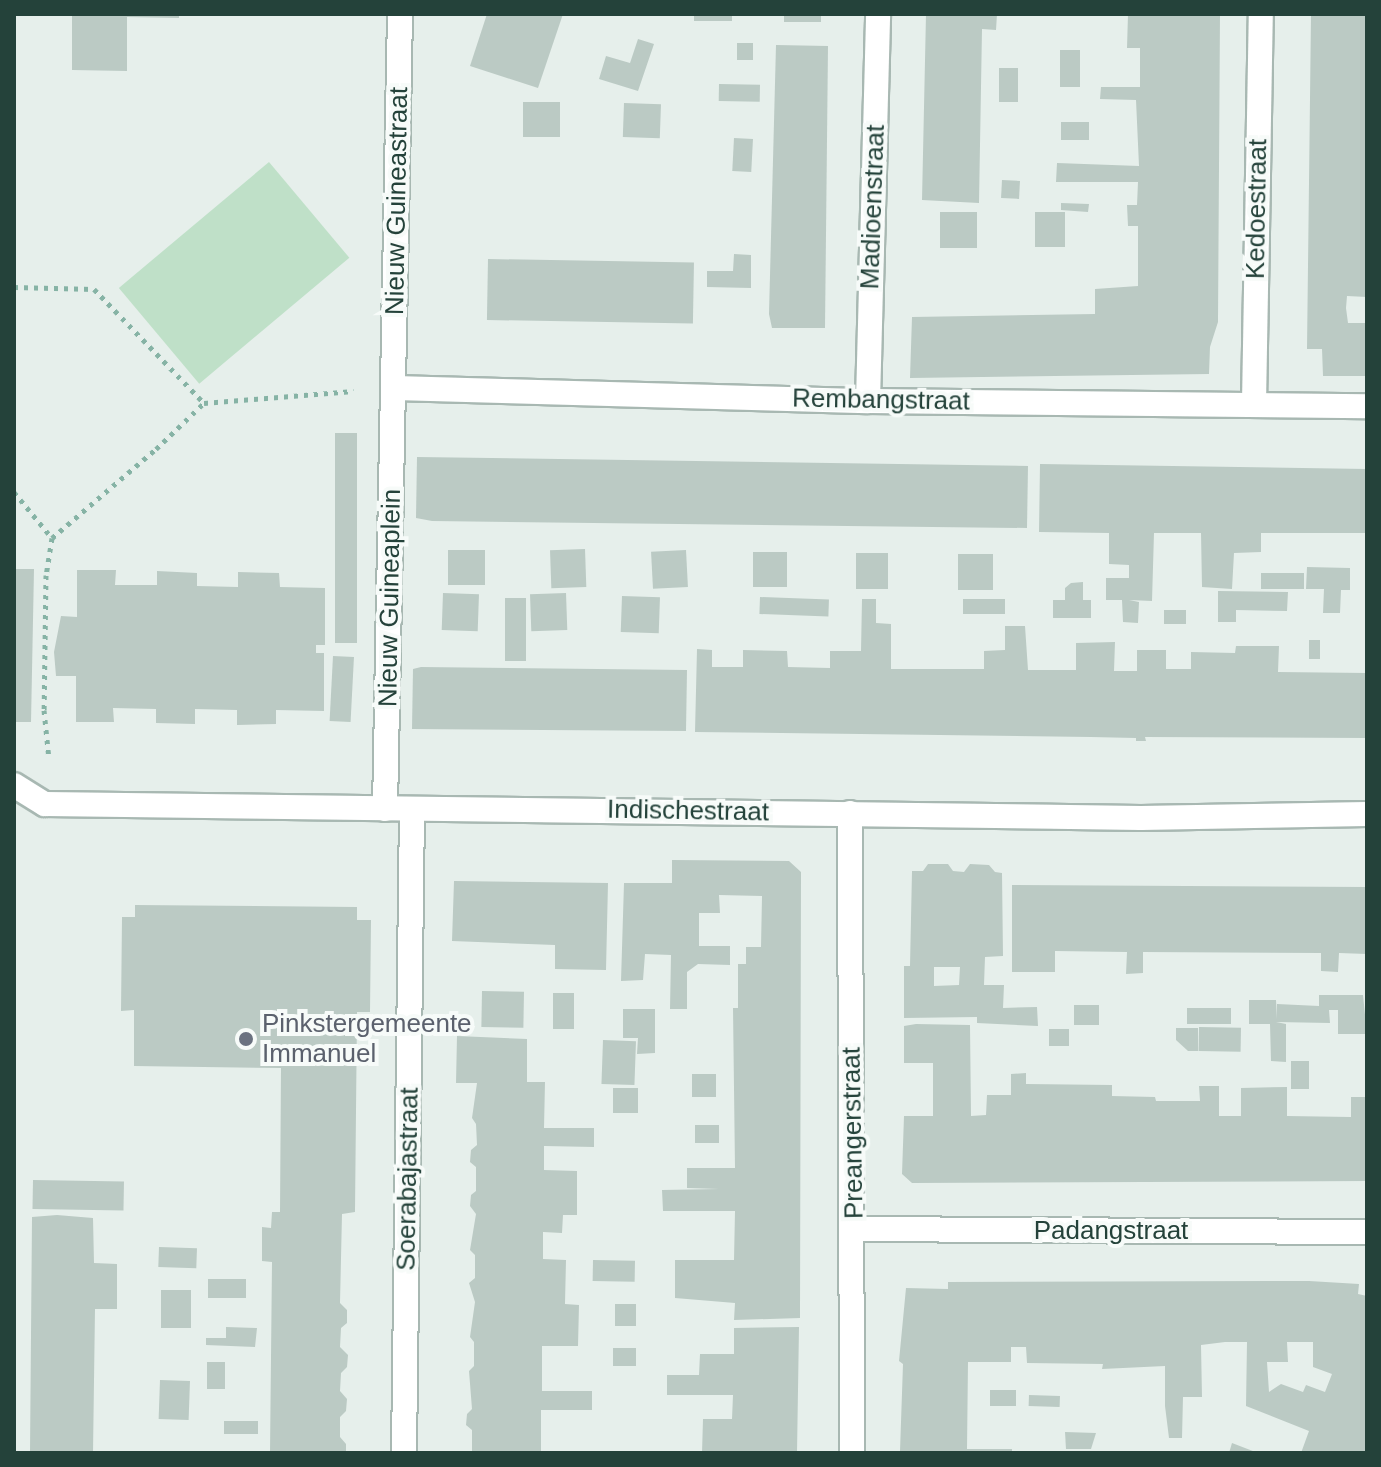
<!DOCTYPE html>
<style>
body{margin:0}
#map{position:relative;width:1381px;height:1467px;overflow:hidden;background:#e6efeb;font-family:Helvetica,sans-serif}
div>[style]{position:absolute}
.green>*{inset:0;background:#bfe0c8;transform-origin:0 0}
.building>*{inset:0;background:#bbcac4;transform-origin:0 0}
.path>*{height:5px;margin-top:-2.5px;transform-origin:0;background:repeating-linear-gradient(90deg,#86b3a5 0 4px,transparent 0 10px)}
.roads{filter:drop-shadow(2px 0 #a8b8b2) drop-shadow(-2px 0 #a8b8b2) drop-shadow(0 2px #a8b8b2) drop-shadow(0 -2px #a8b8b2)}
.minor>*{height:24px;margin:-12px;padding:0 12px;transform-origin:12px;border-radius:12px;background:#fff}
.dots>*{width:22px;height:22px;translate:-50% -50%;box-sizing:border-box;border:4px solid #f7fbf9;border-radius:50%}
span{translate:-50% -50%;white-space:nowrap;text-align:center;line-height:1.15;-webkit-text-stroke:8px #f7fbf9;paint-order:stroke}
.street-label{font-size:26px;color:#24423a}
.worship-label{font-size:26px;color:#5b616d}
.left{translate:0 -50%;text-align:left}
.frame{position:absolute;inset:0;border:16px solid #24423a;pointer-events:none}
</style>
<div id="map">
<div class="green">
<div style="left:269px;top:162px;width:125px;height:196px;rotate:50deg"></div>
</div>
<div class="building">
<div style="clip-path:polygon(72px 14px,179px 14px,179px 18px,127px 17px,127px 71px,72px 70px)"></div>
<div style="clip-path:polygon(487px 14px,563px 14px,538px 88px,470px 66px)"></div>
<div style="left:694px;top:14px;width:38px;height:7px"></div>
<div style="left:784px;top:14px;width:37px;height:8px"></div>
<div style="clip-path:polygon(926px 14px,997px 14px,996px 30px,982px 29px,979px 203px,922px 200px)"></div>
<div style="clip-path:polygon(1128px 14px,1220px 14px,1218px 322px,1210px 347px,1209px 374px,910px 378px,912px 317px,1095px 314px,1095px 289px,1138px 286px,1138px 226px,1128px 226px,1127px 205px,1137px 205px,1138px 182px,1056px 182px,1057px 163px,1139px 166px,1136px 100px,1100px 99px,1101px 87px,1140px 87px,1140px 48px,1127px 48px)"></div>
<div style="clip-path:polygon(1311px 14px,1367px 14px,1367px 297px,1347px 296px,1346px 308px,1348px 323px,1367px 323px,1367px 376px,1323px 376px,1322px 349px,1307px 349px)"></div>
<div style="clip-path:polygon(638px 39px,654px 44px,638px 91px,599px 79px,606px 56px,630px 63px)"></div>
<div style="left:737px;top:43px;width:16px;height:17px"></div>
<div style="clip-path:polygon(776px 45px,828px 46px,825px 328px,772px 328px,769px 314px)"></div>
<div style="left:1060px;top:50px;width:20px;height:37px"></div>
<div style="left:1018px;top:68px;width:34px;height:19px;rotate:90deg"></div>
<div style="left:719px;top:84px;width:41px;height:17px;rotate:1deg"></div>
<div style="left:523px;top:102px;width:37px;height:35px"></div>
<div style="left:624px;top:103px;width:37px;height:34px;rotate:2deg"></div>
<div style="left:1089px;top:122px;width:18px;height:28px;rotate:90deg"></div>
<div style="left:734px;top:138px;width:19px;height:33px;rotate:3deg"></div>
<div style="left:1002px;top:180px;width:18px;height:18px;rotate:3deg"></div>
<div style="clip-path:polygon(1061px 203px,1089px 204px,1088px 212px,1061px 210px)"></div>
<div style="left:977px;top:212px;width:36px;height:37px;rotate:90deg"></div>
<div style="left:1035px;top:212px;width:30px;height:35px"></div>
<div style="clip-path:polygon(734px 254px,751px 255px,751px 288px,707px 287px,707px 271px,733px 271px)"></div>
<div style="left:488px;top:259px;width:206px;height:61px;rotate:1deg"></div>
<div style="left:335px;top:433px;width:22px;height:210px"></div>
<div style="clip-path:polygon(417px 457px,1028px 466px,1027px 528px,432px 521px,416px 518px)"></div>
<div style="clip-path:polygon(1040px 464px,1367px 469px,1367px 533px,1261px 533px,1261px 552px,1234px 553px,1232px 589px,1202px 587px,1201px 533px,1154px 533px,1152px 601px,1129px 600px,1139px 602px,1138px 623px,1123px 622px,1122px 600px,1106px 600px,1106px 578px,1129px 578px,1129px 565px,1109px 564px,1109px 533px,1039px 532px)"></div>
<div style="left:585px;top:549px;width:38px;height:35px;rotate:88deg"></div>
<div style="left:448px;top:550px;width:37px;height:35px"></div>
<div style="left:686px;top:550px;width:37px;height:35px;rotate:87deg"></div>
<div style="left:753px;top:552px;width:34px;height:35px"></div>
<div style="left:856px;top:553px;width:32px;height:36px"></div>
<div style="left:958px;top:554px;width:35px;height:36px"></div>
<div style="clip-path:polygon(1307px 567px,1350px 568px,1350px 590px,1341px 590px,1340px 613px,1323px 613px,1324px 589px,1306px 589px)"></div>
<div style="clip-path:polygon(14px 569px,34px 569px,31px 722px,14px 722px)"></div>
<div style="clip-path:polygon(77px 570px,116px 570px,115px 585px,157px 585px,157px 571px,197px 573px,197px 586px,238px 587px,238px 572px,279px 573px,280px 587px,325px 588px,325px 645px,316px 645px,316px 653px,324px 653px,324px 711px,276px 710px,276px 724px,237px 725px,237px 710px,195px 709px,195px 724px,156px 723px,156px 709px,113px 708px,114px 722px,76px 722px,76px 676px,56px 676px,54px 652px,61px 616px,77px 617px)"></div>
<div style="left:1261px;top:573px;width:43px;height:16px"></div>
<div style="clip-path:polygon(1083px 582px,1083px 600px,1091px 600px,1091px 618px,1053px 618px,1053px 600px,1065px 600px,1065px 588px,1071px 583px)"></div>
<div style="clip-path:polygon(1218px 591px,1288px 592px,1287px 611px,1236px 610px,1236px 622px,1218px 622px)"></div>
<div style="left:443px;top:593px;width:36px;height:37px;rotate:2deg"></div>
<div style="left:566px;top:593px;width:37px;height:36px;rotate:88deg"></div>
<div style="left:622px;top:596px;width:38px;height:36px;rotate:2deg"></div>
<div style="left:760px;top:597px;width:69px;height:17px;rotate:2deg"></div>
<div style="left:505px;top:598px;width:21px;height:63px"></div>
<div style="clip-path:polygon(862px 599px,876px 599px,876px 623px,891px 624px,891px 669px,984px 669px,984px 651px,1005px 650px,1005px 626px,1025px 626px,1028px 670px,1076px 670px,1076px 643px,1115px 642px,1114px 671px,1137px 671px,1137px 650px,1166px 650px,1166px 669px,1191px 669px,1191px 652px,1235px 653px,1236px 646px,1279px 646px,1278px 672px,1367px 673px,1367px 738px,1145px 737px,1146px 741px,1136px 741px,1136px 738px,1091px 737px,695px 732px,697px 649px,712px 650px,712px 667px,743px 667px,743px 650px,787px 651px,788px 667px,830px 668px,830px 651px,861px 651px)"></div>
<div style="left:963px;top:599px;width:42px;height:15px"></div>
<div style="left:1164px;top:610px;width:22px;height:14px"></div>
<div style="left:1309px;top:640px;width:11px;height:19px"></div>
<div style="left:333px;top:656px;width:21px;height:65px;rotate:3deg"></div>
<div style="clip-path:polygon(421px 667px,687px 670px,686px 731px,412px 729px,413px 669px)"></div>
<div style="clip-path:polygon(672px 860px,789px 861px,801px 872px,800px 1318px,734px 1320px,735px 1303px,675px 1298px,675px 1260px,734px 1260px,735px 1211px,663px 1211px,662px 1190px,719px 1189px,687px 1188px,687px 1168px,735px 1168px,733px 1008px,738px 1008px,738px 964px,746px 964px,746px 947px,761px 947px,762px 896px,719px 895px,720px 913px,699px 913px,699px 946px,730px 946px,730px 965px,698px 964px,687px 972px,687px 1009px,670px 1009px,671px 955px,645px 954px,643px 980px,621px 981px,624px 883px,672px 883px)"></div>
<div style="clip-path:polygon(evenodd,928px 864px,948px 864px,953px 871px,964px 872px,970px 864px,989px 865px,995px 872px,1002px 873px,1003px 956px,985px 957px,984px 985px,1004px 985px,1003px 1008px,1037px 1007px,1038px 1026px,977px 1023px,977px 1017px,904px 1018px,904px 966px,910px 966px,912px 871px,923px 871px,928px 864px,934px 967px,960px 967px,959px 985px,934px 986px,934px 967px)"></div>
<div style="clip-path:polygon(454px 881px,608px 883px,606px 970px,555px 969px,555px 945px,452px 941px)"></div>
<div style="clip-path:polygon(1012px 885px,1367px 887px,1367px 954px,1339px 953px,1338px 972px,1321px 971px,1321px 953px,1143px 952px,1143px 973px,1126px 974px,1127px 952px,1055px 951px,1055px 972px,1012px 972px)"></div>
<div style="clip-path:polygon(135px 905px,357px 907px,357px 920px,371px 920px,370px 1012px,357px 1012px,355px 1212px,342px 1214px,340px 1303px,347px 1310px,347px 1323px,341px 1328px,340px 1347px,348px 1355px,347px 1367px,341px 1373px,340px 1391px,347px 1399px,346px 1411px,340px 1417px,340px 1437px,346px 1444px,346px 1453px,270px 1453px,272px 1262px,262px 1261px,262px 1227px,271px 1228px,272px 1212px,280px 1212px,281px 1068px,134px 1066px,134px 1010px,121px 1011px,122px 917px,135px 917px)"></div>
<div style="left:482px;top:991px;width:42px;height:36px;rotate:1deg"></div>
<div style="left:553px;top:993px;width:21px;height:36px"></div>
<div style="clip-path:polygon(1319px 995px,1363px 995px,1367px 1034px,1338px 1034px,1338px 1010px,1329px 1010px,1330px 1023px,1276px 1022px,1286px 1024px,1286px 1062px,1271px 1061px,1270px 1024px,1249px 1024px,1249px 1000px,1276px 1000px,1277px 1019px,1277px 1004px,1319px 1006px)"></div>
<div style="left:1074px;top:1005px;width:25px;height:20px"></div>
<div style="left:1187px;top:1008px;width:44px;height:16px"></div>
<div style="clip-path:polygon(623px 1009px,655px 1009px,655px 1053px,637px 1054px,638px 1038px,623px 1038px)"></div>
<div style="clip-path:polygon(916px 1024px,970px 1025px,971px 1116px,986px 1115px,987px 1095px,1011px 1095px,1011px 1074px,1026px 1073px,1026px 1084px,1112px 1085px,1112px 1096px,1155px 1097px,1156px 1101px,1200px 1101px,1199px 1086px,1219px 1086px,1219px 1116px,1241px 1116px,1241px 1088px,1287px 1087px,1287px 1116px,1351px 1117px,1351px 1097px,1367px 1097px,1367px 1181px,912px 1183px,902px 1174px,904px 1116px,933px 1116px,933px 1063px,904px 1063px,904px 1026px)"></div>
<div style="left:1199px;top:1027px;width:42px;height:24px;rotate:1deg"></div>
<div style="clip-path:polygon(1176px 1028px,1198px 1028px,1198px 1051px,1188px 1051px,1176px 1040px)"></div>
<div style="left:1049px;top:1029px;width:20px;height:17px"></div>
<div style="clip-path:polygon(457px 1036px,527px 1039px,527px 1082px,545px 1082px,544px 1128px,594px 1128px,594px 1147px,544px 1146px,544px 1170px,577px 1171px,577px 1215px,563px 1215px,562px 1233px,543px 1232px,543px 1259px,566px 1260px,565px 1304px,579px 1305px,578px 1346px,542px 1346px,542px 1391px,592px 1391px,592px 1410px,541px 1410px,541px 1453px,472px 1453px,472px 1430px,466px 1425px,467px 1414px,472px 1409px,469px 1371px,474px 1366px,474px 1342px,470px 1337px,475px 1302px,469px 1283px,475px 1278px,475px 1255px,470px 1250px,476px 1214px,470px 1206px,471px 1195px,476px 1191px,476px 1167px,470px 1162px,471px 1150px,477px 1145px,476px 1124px,472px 1118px,477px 1083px,456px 1083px)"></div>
<div style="left:603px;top:1040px;width:33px;height:44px;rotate:2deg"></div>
<div style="left:1291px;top:1061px;width:18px;height:28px"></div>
<div style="left:692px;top:1074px;width:24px;height:23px"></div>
<div style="left:613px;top:1088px;width:25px;height:25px"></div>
<div style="left:695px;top:1125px;width:24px;height:18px"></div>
<div style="left:33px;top:1180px;width:91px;height:29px;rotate:1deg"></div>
<div style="clip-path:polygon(57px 1215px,93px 1218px,94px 1263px,117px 1264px,117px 1309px,95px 1309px,93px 1453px,30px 1453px,32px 1217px)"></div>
<div style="left:159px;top:1247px;width:38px;height:20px;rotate:2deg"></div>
<div style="left:593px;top:1260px;width:42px;height:21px;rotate:1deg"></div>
<div style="left:246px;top:1279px;width:19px;height:38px;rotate:90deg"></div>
<div style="clip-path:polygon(evenodd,1309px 1281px,1359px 1284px,1358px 1294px,1367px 1296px,1367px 1453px,1301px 1453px,1309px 1431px,1246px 1406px,1247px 1342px,1225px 1342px,1201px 1345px,1202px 1397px,1183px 1397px,1182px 1438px,1169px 1438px,1165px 1406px,1165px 1366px,1102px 1369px,1103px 1364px,1027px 1363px,1026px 1347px,1011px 1347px,1011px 1362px,968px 1362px,967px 1449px,1012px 1449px,1012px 1453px,900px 1451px,903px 1364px,899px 1361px,906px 1288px,948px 1289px,948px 1282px,1309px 1281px,1287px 1342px,1313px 1342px,1313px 1367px,1332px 1374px,1325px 1392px,1306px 1385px,1303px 1392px,1281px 1384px,1269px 1392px,1267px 1362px,1288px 1362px,1287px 1342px)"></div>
<div style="left:161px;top:1290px;width:30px;height:38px"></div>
<div style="left:615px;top:1304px;width:21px;height:22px"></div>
<div style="clip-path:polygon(226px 1327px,257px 1328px,255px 1347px,206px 1345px,206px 1338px,226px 1338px)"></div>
<div style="clip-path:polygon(799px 1327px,797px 1453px,702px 1453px,703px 1419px,732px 1419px,733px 1395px,667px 1395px,667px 1375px,699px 1375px,700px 1354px,734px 1354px,734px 1328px)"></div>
<div style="left:613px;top:1348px;width:23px;height:18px"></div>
<div style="left:207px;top:1362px;width:18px;height:27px"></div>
<div style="left:160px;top:1380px;width:30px;height:39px;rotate:2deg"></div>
<div style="left:990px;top:1390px;width:26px;height:16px"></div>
<div style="left:1029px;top:1395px;width:31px;height:11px;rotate:2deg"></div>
<div style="left:224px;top:1421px;width:34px;height:13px"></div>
<div style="clip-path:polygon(1065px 1432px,1096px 1433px,1091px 1449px,1066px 1449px)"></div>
<div style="clip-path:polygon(1232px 1443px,1258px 1453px,1229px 1453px)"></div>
</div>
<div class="path">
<div style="left:14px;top:287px;width:80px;rotate:1.4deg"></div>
<div style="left:94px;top:289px;width:158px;rotate:46deg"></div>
<div style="left:204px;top:403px;width:150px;rotate:-4.6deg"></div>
<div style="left:14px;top:492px;width:60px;rotate:50.4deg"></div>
<div style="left:52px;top:538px;width:37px;rotate:99deg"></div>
<div style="left:46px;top:575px;width:135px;rotate:90.8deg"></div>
<div style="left:44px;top:710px;width:49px;rotate:84.2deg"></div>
<div style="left:52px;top:538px;width:137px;rotate:-40.6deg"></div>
<div style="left:156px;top:449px;width:66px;rotate:-43.8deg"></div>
</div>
<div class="roads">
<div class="minor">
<div style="left:395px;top:388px;width:473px;rotate:1.6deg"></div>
<div style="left:868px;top:401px;width:499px;rotate:0.6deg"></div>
<div style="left:868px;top:401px;width:387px;rotate:-88.5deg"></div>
<div style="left:1254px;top:404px;width:390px;rotate:-89deg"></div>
<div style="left:14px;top:785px;width:36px;rotate:32deg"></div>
<div style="left:45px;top:804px;width:1096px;rotate:0.73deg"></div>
<div style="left:1141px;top:818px;width:226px;rotate:-1deg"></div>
<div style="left:385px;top:809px;width:795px;rotate:-88.92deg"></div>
<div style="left:850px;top:813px;width:640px;rotate:89.82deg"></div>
<div style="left:854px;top:1229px;width:513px;rotate:0.34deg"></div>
<div style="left:404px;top:1453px;width:644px;rotate:-89.29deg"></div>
</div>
</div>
<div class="dots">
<div style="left:246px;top:1039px;background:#6b7280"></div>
</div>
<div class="street-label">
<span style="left:397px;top:201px;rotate:-89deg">Nieuw Guineastraat</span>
<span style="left:873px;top:207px;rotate:-88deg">Madioenstraat</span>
<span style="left:1257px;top:209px;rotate:-89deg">Kedoestraat</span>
<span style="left:881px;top:400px;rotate:1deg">Rembangstraat</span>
<span style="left:390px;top:598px;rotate:-89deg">Nieuw Guineaplein</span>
<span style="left:688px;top:811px;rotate:1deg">Indischestraat</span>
<span style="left:853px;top:1133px;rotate:-91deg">Preangerstraat</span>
<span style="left:408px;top:1179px;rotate:-89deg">Soerabajastraat</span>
<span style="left:1111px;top:1231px">Padangstraat</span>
</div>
<div class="worship-label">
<span class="left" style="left:262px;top:1039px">Pinkstergemeente<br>Immanuel</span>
</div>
<div class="frame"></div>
</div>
